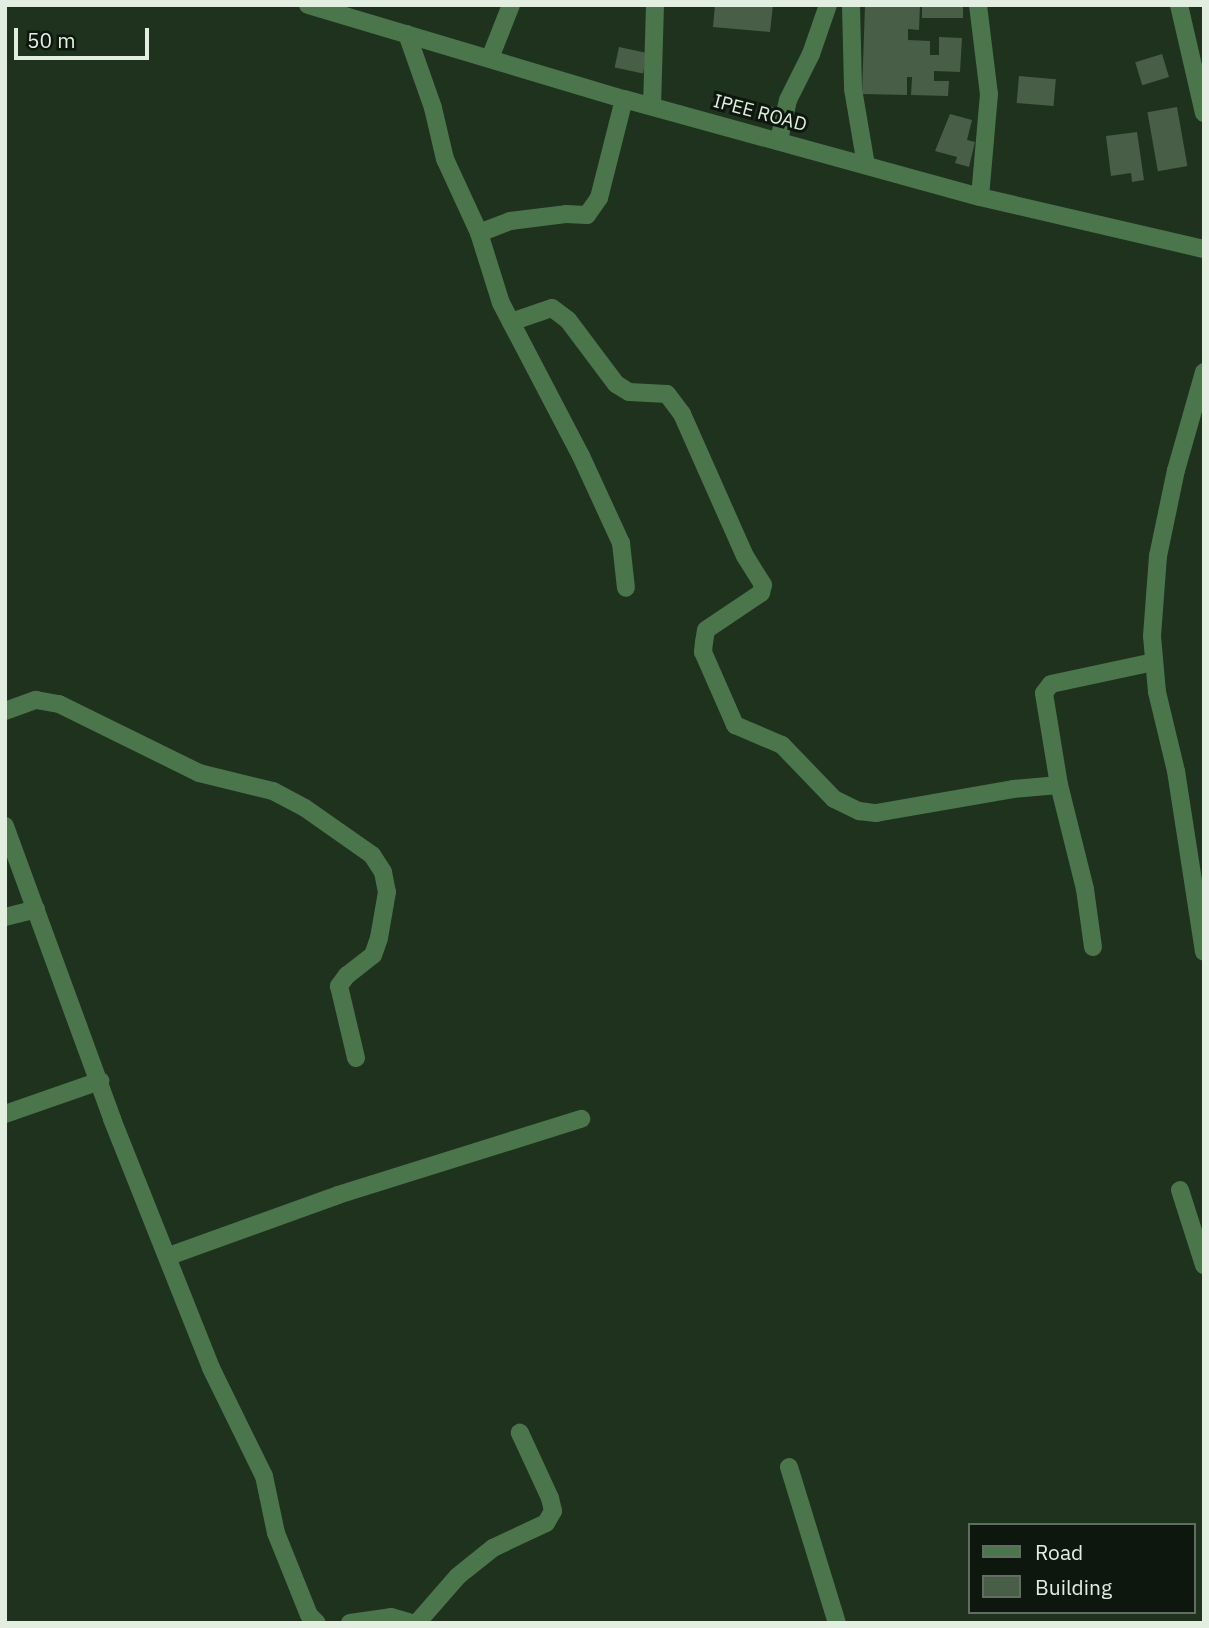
<!DOCTYPE html>
<style>
body{margin:0}
#map{position:relative;width:1209px;height:1628px;overflow:hidden;background:#1e321d;font-family:"IBM Plex Sans",sans-serif}
div>[style]{position:absolute}
.building>*{inset:0;background:#485e47;transform-origin:0 0}
.minor>*{height:18px;margin:-9px;padding:0 9px;transform-origin:9px;border-radius:9px;background:#4b754a}
span{translate:-50% -50%;white-space:nowrap;text-align:center;line-height:1.15;-webkit-text-stroke:6px #0e170e;paint-order:stroke}
.street-label{font-size:19px;color:#e1eee0}
.frame{position:absolute;inset:0;border:7px solid #e1eee0;pointer-events:none}
.legend{position:absolute;left:968px;top:1523px;width:228px;height:91px;box-sizing:border-box;background:#0e170e;border:2px solid #626d62;margin:0;padding:9px 12px;list-style:none;font-size:21px;color:#e1eee0}
.legend li{display:flex;align-items:center;gap:14px;height:35px}
.legend b{width:35px;border:2px solid #626d62}
.scale{position:absolute;left:14px;top:28px;width:135px;height:32px;box-sizing:border-box;border:4px solid #e1eee0;border-top:0;padding-left:9px;font-size:21px;line-height:24px;white-space:nowrap;color:#e1eee0;-webkit-text-stroke:5px #0e170e;paint-order:stroke}
</style>
<div id="map">
<div class="building">
<div style="clip-path:polygon(715px 5px,773px 5px,770px 32px,713px 27px)"></div>
<div style="clip-path:polygon(865px 5px,920px 5px,919px 30px,908px 29px,908px 40px,930px 41px,930px 55px,939px 55px,939px 37px,962px 38px,960px 72px,934px 71px,934px 81px,949px 81px,948px 96px,911px 95px,912px 77px,907px 77px,907px 95px,862px 94px)"></div>
<div style="left:922px;top:5px;width:41px;height:13px"></div>
<div style="left:619px;top:47px;width:29px;height:21px;rotate:12deg"></div>
<div style="left:1162px;top:54px;width:24px;height:28px;rotate:73deg"></div>
<div style="left:1019px;top:76px;width:37px;height:27px;rotate:5deg"></div>
<div style="left:765px;top:105px;width:16px;height:9px;rotate:15deg"></div>
<div style="left:1177px;top:107px;width:60px;height:30px;rotate:80deg"></div>
<div style="clip-path:polygon(950px 114px,972px 120px,967px 140px,975px 142px,969px 167px,955px 163px,957px 157px,935px 151px)"></div>
<div style="clip-path:polygon(1137px 132px,1144px 180px,1132px 182px,1131px 173px,1111px 176px,1106px 136px)"></div>
</div>
<div class="minor">
<div style="left:308px;top:5px;width:330px;rotate:16.6deg"></div>
<div style="left:624px;top:99px;width:369px;rotate:15.4deg"></div>
<div style="left:980px;top:197px;width:230px;rotate:13.1deg"></div>
<div style="left:851px;top:5px;width:84px;rotate:88.6deg"></div>
<div style="left:853px;top:89px;width:77px;rotate:80.3deg"></div>
<div style="left:978px;top:5px;width:90px;rotate:83deg"></div>
<div style="left:989px;top:94px;width:103px;rotate:95deg"></div>
<div style="left:1179px;top:5px;width:111px;rotate:77deg"></div>
<div style="left:407px;top:34px;width:78px;rotate:70.6deg"></div>
<div style="left:433px;top:108px;width:52px;rotate:76.8deg"></div>
<div style="left:445px;top:159px;width:81px;rotate:65.3deg"></div>
<div style="left:479px;top:233px;width:73px;rotate:72.6deg"></div>
<div style="left:501px;top:303px;width:173px;rotate:62.4deg"></div>
<div style="left:581px;top:456px;width:96px;rotate:65.3deg"></div>
<div style="left:621px;top:543px;width:45px;rotate:83.7deg"></div>
<div style="left:490px;top:58px;width:57px;rotate:-68.4deg"></div>
<div style="left:652px;top:106px;width:101px;rotate:-88.3deg"></div>
<div style="left:779px;top:140px;width:41px;rotate:-77.3deg"></div>
<div style="left:788px;top:100px;width:51px;rotate:-63.4deg"></div>
<div style="left:811px;top:54px;width:52px;rotate:-70.9deg"></div>
<div style="left:479px;top:233px;width:33px;rotate:-21deg"></div>
<div style="left:510px;top:221px;width:56px;rotate:-7.1deg"></div>
<div style="left:566px;top:214px;width:21px;rotate:3deg"></div>
<div style="left:587px;top:215px;width:21px;rotate:-55deg"></div>
<div style="left:599px;top:198px;width:102px;rotate:-75.8deg"></div>
<div style="left:511px;top:322px;width:43px;rotate:-18.9deg"></div>
<div style="left:552px;top:308px;width:20px;rotate:37deg"></div>
<div style="left:568px;top:320px;width:80px;rotate:53.1deg"></div>
<div style="left:616px;top:384px;width:15px;rotate:32deg"></div>
<div style="left:629px;top:392px;width:38px;rotate:3deg"></div>
<div style="left:667px;top:394px;width:25px;rotate:53deg"></div>
<div style="left:682px;top:414px;width:155px;rotate:66.1deg"></div>
<div style="left:745px;top:556px;width:34px;rotate:58deg"></div>
<div style="left:763px;top:585px;width:8px;rotate:104deg"></div>
<div style="left:761px;top:593px;width:66px;rotate:146.1deg"></div>
<div style="left:706px;top:630px;width:12px;rotate:99deg"></div>
<div style="left:704px;top:642px;width:10px;rotate:96deg"></div>
<div style="left:703px;top:652px;width:80px;rotate:66.3deg"></div>
<div style="left:735px;top:725px;width:51px;rotate:23.1deg"></div>
<div style="left:782px;top:745px;width:75px;rotate:46.1deg"></div>
<div style="left:834px;top:799px;width:28px;rotate:26deg"></div>
<div style="left:859px;top:811px;width:17px;rotate:7deg"></div>
<div style="left:876px;top:813px;width:139px;rotate:-9.9deg"></div>
<div style="left:1013px;top:789px;width:46px;rotate:-5deg"></div>
<div style="left:1204px;top:372px;width:102px;rotate:105.9deg"></div>
<div style="left:1176px;top:470px;width:88px;rotate:101.8deg"></div>
<div style="left:1158px;top:556px;width:80px;rotate:94.3deg"></div>
<div style="left:1152px;top:636px;width:56px;rotate:84.9deg"></div>
<div style="left:1157px;top:692px;width:81px;rotate:76.5deg"></div>
<div style="left:1176px;top:771px;width:183px;rotate:81.2deg"></div>
<div style="left:5px;top:711px;width:33px;rotate:-20deg"></div>
<div style="left:36px;top:700px;width:23px;rotate:10deg"></div>
<div style="left:59px;top:704px;width:156px;rotate:26.2deg"></div>
<div style="left:199px;top:773px;width:76px;rotate:13.7deg"></div>
<div style="left:273px;top:791px;width:36px;rotate:28deg"></div>
<div style="left:305px;top:808px;width:82px;rotate:35deg"></div>
<div style="left:372px;top:855px;width:20px;rotate:57deg"></div>
<div style="left:383px;top:872px;width:20px;rotate:79deg"></div>
<div style="left:387px;top:892px;width:47px;rotate:99.9deg"></div>
<div style="left:379px;top:938px;width:18px;rotate:109deg"></div>
<div style="left:373px;top:955px;width:33px;rotate:142deg"></div>
<div style="left:347px;top:975px;width:14px;rotate:126deg"></div>
<div style="left:339px;top:986px;width:74px;rotate:76.7deg"></div>
<div style="left:5px;top:826px;width:312px;rotate:69.9deg"></div>
<div style="left:112px;top:1119px;width:268px;rotate:68.3deg"></div>
<div style="left:211px;top:1368px;width:120px;rotate:63.9deg"></div>
<div style="left:264px;top:1476px;width:58px;rotate:78.1deg"></div>
<div style="left:276px;top:1533px;width:88px;rotate:68.1deg"></div>
<div style="left:309px;top:1615px;width:11px;rotate:45deg"></div>
<div style="left:5px;top:917px;width:32px;rotate:-14deg"></div>
<div style="left:1093px;top:947px;width:59px;rotate:-97.9deg"></div>
<div style="left:1085px;top:889px;width:107px;rotate:-104deg"></div>
<div style="left:1059px;top:785px;width:93px;rotate:-99.3deg"></div>
<div style="left:1044px;top:693px;width:11px;rotate:-52deg"></div>
<div style="left:1051px;top:684px;width:105px;rotate:-12.1deg"></div>
<div style="left:5px;top:1114px;width:101px;rotate:-19.2deg"></div>
<div style="left:1180px;top:1190px;width:79px;rotate:72.3deg"></div>
<div style="left:169px;top:1256px;width:180px;rotate:-19.8deg"></div>
<div style="left:338px;top:1195px;width:255px;rotate:-17.4deg"></div>
<div style="left:789px;top:1467px;width:163px;rotate:72.9deg"></div>
<div style="left:350px;top:1623px;width:41px;rotate:-8.3deg"></div>
<div style="left:391px;top:1617px;width:22px;rotate:16deg"></div>
<div style="left:417px;top:1623px;width:62px;rotate:-48.9deg"></div>
<div style="left:458px;top:1576px;width:45px;rotate:-38.7deg"></div>
<div style="left:493px;top:1548px;width:59px;rotate:-25.3deg"></div>
<div style="left:546px;top:1523px;width:14px;rotate:-60deg"></div>
<div style="left:553px;top:1511px;width:13px;rotate:-103deg"></div>
<div style="left:550px;top:1498px;width:72px;rotate:-114.8deg"></div>
</div>
<div class="street-label">
<span style="left:760px;top:113px;rotate:15deg">IPEE ROAD</span>
</div>
<div class="frame"></div>
<ul class="legend">
<li><b style="height:9px;background:#4b754a"></b>Road</li>
<li><b style="height:19px;background:#485e47"></b>Building</li>
</ul>
<div class="scale">50 m</div>
</div>
